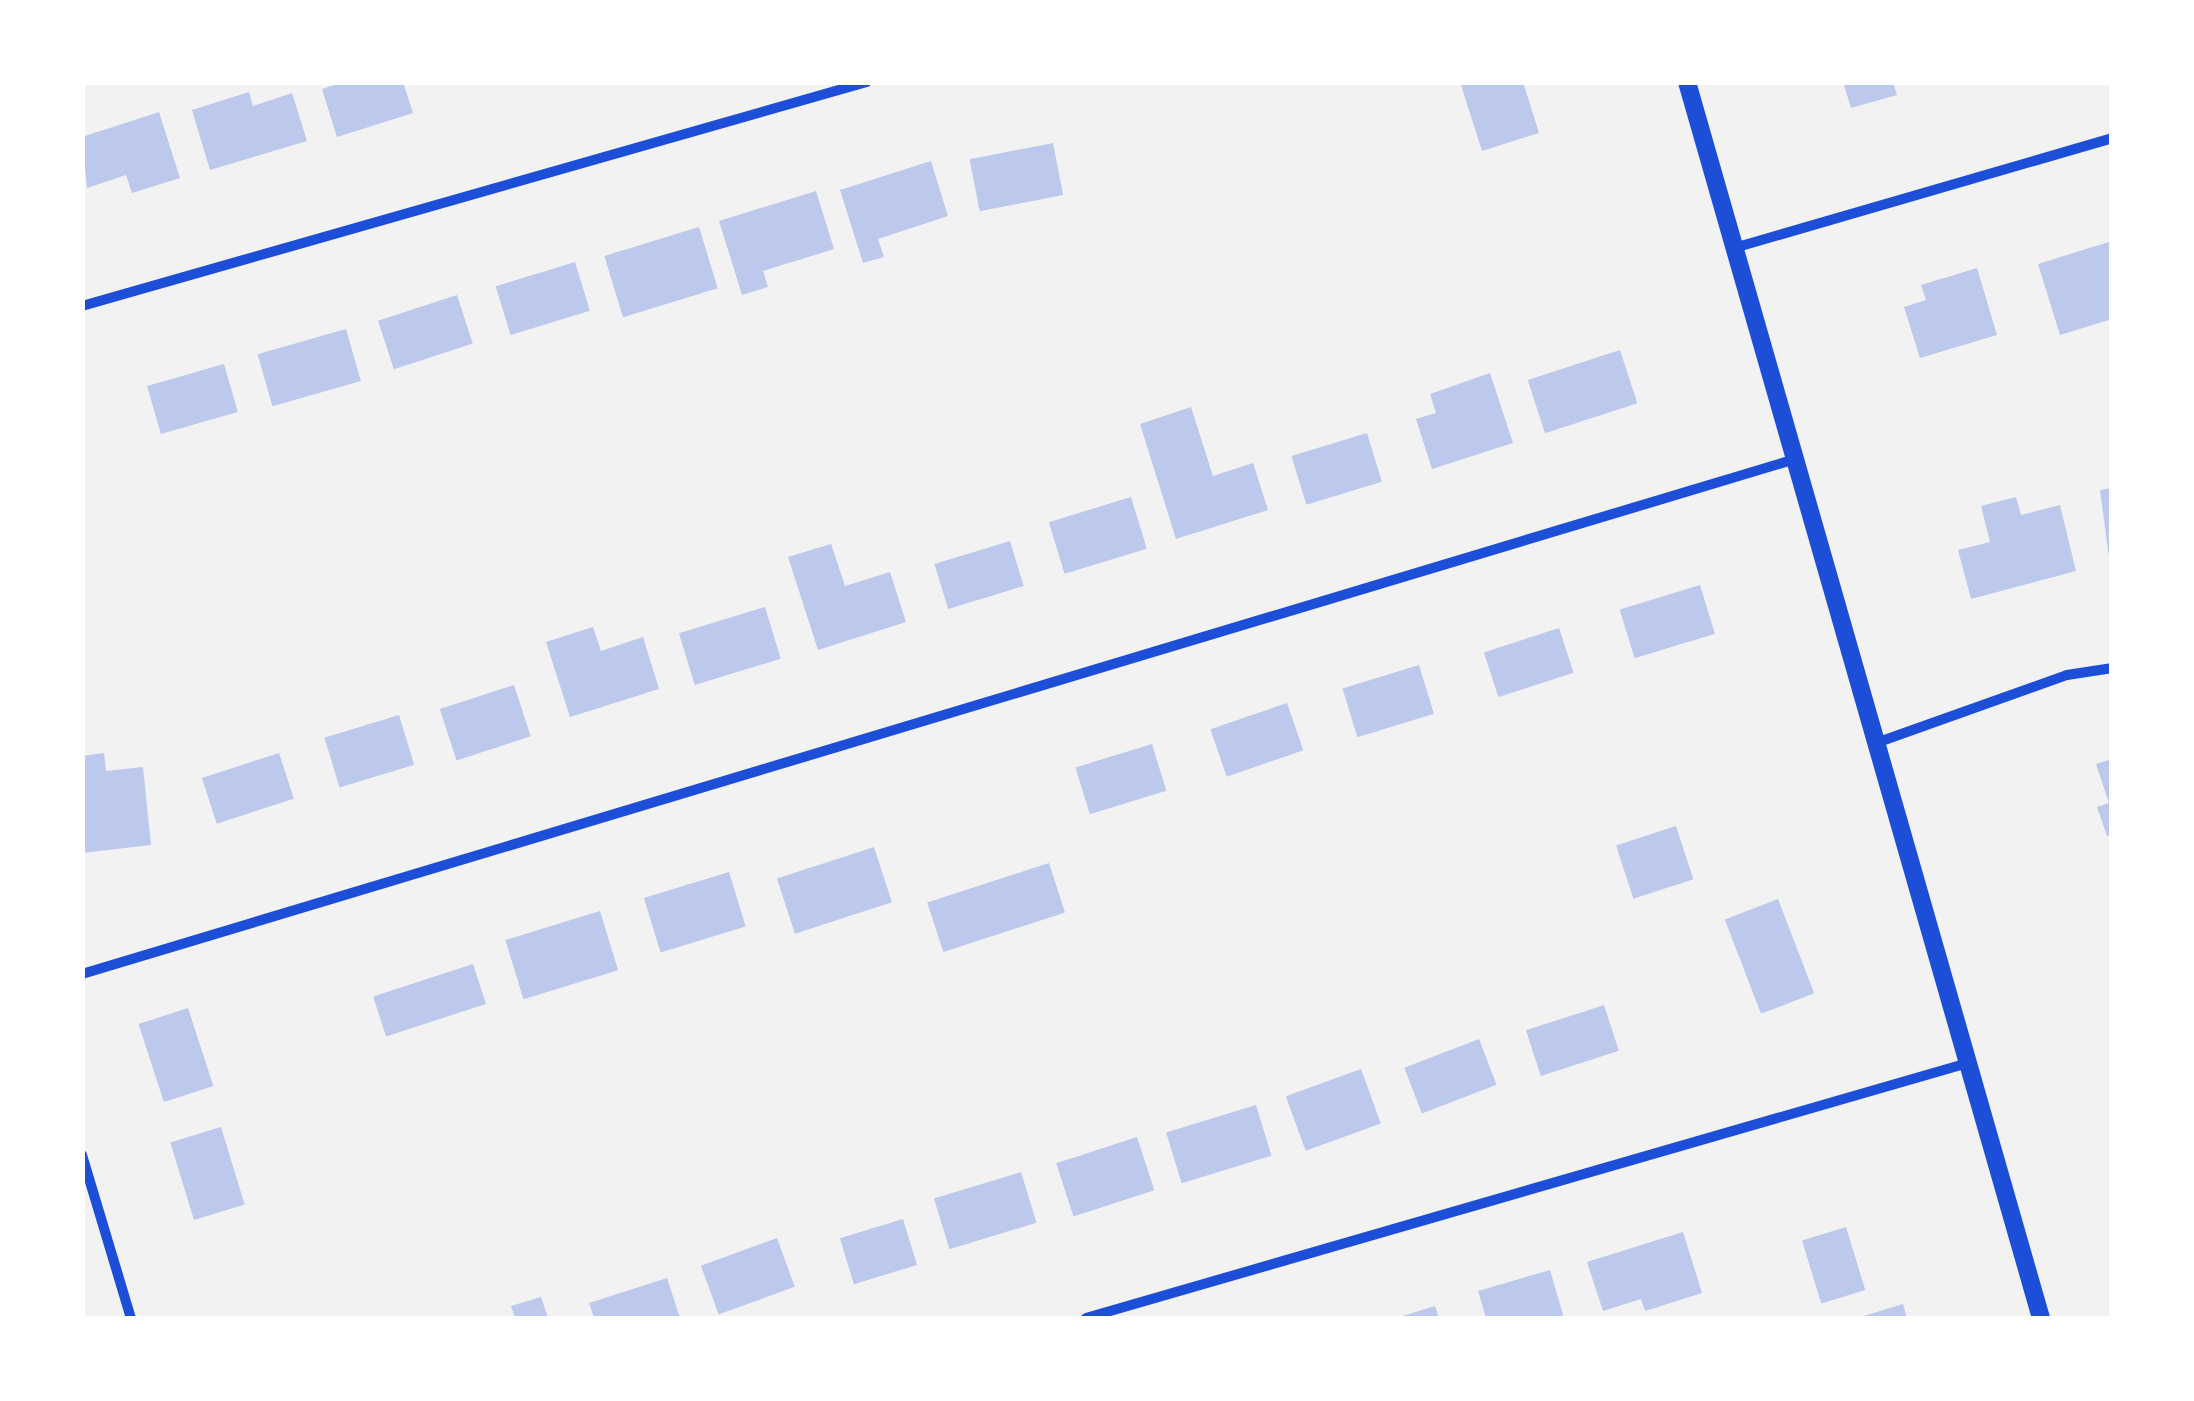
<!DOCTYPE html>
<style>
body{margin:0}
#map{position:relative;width:2194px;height:1401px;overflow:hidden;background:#f2f2f2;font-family:"Zilla Slab",serif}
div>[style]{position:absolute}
.building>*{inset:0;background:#bdc9ec;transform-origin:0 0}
.minor>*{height:10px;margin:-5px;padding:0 5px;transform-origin:5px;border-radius:5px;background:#1d4ed8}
.tertiary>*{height:18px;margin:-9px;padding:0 9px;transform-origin:9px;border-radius:9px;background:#1d4ed8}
span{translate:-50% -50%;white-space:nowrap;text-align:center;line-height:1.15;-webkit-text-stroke:10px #fff;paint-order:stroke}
.frame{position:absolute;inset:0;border:85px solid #fff;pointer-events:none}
</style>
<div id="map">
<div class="building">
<div style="clip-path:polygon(343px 82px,403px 82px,413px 113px,337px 137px,322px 89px)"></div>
<div style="clip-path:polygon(1460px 82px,1523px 82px,1539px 133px,1482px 151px)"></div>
<div style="clip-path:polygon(1843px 82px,1893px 82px,1897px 95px,1851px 108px)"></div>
<div style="clip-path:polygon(249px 92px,253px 106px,292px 93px,307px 141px,210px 170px,192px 110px)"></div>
<div style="clip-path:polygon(159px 112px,180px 178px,132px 193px,126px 175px,87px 188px,82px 137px)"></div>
<div style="left:1053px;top:143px;width:53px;height:85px;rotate:79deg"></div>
<div style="clip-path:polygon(931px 161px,948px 216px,878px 239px,884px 257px,863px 263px,840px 190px)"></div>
<div style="clip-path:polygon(816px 191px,834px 249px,763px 271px,768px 287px,742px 295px,719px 221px)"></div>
<div style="left:699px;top:227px;width:64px;height:99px;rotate:73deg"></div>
<div style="clip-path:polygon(2112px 241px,2112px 319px,2060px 335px,2038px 264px)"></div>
<div style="left:575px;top:262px;width:51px;height:83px;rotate:73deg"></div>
<div style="clip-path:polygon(1977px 268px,1997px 335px,1920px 358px,1904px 307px,1926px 300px,1921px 285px)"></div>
<div style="left:457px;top:295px;width:51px;height:83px;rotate:72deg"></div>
<div style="left:346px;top:329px;width:54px;height:92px;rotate:74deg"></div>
<div style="left:1620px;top:350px;width:56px;height:97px;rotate:72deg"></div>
<div style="left:224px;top:364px;width:50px;height:80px;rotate:74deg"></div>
<div style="clip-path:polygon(1490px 373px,1513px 443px,1432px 469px,1416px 419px,1436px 413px,1430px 394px)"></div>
<div style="clip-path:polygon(1191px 407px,1213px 476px,1253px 463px,1268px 510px,1176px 539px,1140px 424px)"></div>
<div style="left:1367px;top:433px;width:51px;height:79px;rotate:73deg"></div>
<div style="clip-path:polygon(2112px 488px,2112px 558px,2109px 558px,2100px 490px)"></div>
<div style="left:1131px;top:497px;width:54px;height:86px;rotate:73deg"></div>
<div style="clip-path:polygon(2016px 497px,2021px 515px,2060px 505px,2076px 571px,1971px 599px,1958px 550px,1990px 542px,1981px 506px)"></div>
<div style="left:1010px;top:541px;width:47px;height:79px;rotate:73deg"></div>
<div style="clip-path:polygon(831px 544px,845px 586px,890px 572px,906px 622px,818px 650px,788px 557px)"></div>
<div style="left:1700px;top:585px;width:51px;height:84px;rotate:73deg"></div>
<div style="left:765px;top:607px;width:54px;height:90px;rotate:73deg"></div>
<div style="clip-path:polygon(593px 627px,601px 651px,643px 637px,659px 689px,570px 717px,546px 642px)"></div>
<div style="left:1559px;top:628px;width:47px;height:79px;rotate:72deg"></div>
<div style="left:1419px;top:665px;width:51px;height:80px;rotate:73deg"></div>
<div style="left:514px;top:685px;width:54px;height:78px;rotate:72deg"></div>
<div style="left:1287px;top:703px;width:50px;height:81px;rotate:71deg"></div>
<div style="left:399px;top:715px;width:52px;height:78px;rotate:73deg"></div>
<div style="left:1152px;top:744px;width:49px;height:80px;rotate:73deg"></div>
<div style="clip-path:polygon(104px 753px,106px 771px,143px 767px,151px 845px,82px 853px,82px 756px)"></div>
<div style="left:279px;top:753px;width:48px;height:81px;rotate:72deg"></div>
<div style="clip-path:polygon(2112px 759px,2112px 835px,2107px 836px,2097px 807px,2109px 803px,2096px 764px)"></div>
<div style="left:1676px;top:826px;width:56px;height:63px;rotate:72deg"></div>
<div style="left:874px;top:847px;width:58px;height:102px;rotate:72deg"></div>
<div style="left:1049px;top:863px;width:52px;height:128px;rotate:72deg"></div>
<div style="left:729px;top:872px;width:57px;height:89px;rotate:73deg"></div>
<div style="left:1778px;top:899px;width:101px;height:57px;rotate:69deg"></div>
<div style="left:600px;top:911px;width:62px;height:99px;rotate:73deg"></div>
<div style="left:473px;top:964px;width:42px;height:105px;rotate:72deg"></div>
<div style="left:1604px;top:1005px;width:48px;height:82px;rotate:72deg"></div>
<div style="left:188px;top:1008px;width:82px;height:52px;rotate:72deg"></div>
<div style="left:1479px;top:1039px;width:49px;height:80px;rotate:69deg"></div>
<div style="left:1361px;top:1069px;width:58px;height:80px;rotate:70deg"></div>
<div style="left:1256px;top:1105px;width:53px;height:94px;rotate:73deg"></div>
<div style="left:221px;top:1127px;width:81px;height:53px;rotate:73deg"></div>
<div style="left:1137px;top:1137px;width:56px;height:85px;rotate:72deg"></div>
<div style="left:1021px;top:1172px;width:53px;height:91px;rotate:73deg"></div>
<div style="left:903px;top:1219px;width:48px;height:66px;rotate:73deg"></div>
<div style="left:1846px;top:1227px;width:66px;height:46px;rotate:73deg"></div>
<div style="clip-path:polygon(1683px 1232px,1702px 1293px,1645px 1311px,1641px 1299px,1603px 1311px,1587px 1262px)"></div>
<div style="left:777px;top:1238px;width:52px;height:81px;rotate:70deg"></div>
<div style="clip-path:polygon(1550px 1270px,1564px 1318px,1486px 1318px,1478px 1291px)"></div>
<div style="clip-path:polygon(667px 1278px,680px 1318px,594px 1318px,589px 1303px)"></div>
<div style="clip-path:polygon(541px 1297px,548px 1318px,515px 1318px,511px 1306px)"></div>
<div style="clip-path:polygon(1903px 1304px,1907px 1318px,1857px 1318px)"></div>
<div style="clip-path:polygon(1435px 1306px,1439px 1318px,1396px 1318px)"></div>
</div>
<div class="minor">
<div style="left:1734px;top:248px;width:394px;rotate:-16.2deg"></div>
<div style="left:82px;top:306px;width:816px;rotate:-15.93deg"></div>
<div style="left:1876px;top:743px;width:203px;rotate:-19.6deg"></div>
<div style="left:2067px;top:675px;width:46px;rotate:-8.8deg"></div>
<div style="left:82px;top:974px;width:1789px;rotate:-16.73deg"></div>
<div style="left:82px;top:1155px;width:170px;rotate:73.3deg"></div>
<div style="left:1086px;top:1318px;width:918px;rotate:-16.13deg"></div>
</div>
<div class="tertiary">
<div style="left:1687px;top:82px;width:1286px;rotate:74.02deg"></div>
</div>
<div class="frame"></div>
</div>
